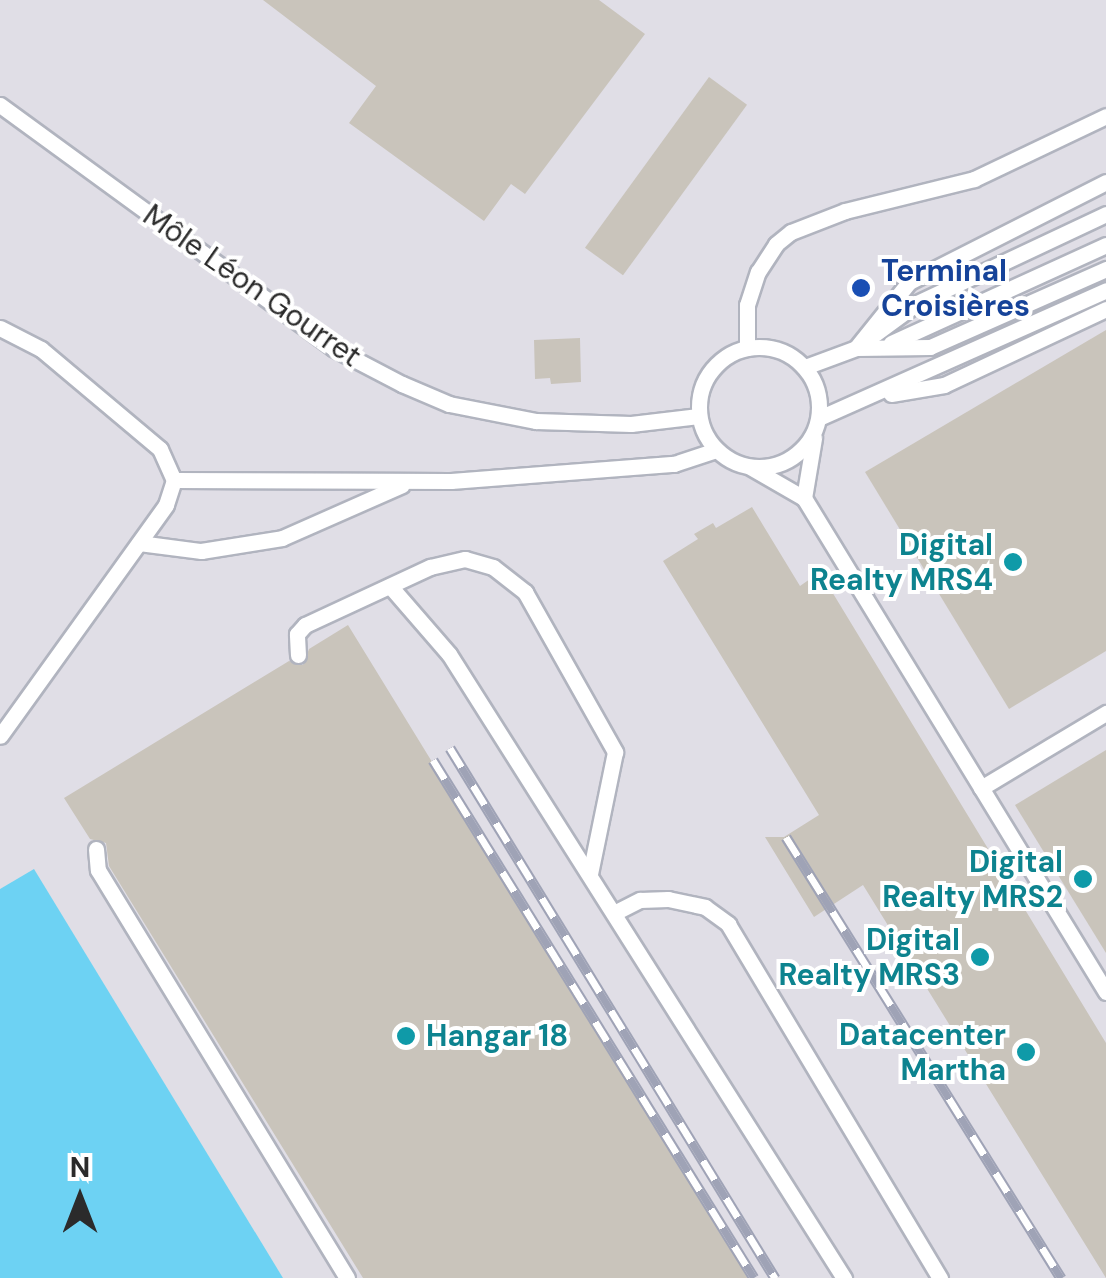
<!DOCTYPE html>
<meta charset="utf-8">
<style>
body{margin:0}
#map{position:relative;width:1106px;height:1278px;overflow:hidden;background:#ede6dd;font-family:"DM Sans",sans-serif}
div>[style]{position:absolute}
.industrial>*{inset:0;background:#e0dee6}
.water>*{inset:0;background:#6dd2f3}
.building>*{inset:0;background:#c9c4bb;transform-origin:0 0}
.roads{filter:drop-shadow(2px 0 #b1b4bf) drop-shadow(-2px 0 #b1b4bf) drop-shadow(0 2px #b1b4bf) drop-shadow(0 -2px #b1b4bf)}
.service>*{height:15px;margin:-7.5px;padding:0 7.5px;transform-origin:7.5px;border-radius:7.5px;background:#fff}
.service>.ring{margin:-7.5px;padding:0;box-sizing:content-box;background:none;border:15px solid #fff;border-radius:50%}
.rail>*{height:11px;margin-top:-5.5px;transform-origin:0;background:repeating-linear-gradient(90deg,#fff 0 22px,#9fa3b6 0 44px);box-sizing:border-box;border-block:2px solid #9fa3b6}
.dots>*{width:28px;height:28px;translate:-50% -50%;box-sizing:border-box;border:5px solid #fff;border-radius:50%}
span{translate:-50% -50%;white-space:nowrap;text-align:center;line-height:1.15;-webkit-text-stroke:8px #fff;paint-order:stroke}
.transit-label{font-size:30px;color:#164399;font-weight:700}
.left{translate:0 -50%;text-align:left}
.street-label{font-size:30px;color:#2b2b2b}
.culture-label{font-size:30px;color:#0d838f;font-weight:700}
.right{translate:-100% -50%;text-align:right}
.north{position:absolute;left:30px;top:1148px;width:100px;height:100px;-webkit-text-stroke:8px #fff;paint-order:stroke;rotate:0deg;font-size:28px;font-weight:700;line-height:40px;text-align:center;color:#2b2b2b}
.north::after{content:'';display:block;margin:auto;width:35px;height:45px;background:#2b2b2b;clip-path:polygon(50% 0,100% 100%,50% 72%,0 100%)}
</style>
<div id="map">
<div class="industrial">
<div style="clip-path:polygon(0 0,1106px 0,1106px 1278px,283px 1278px,34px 870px,0 889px)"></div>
</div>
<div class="water">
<div style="clip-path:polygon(34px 869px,283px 1278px,0 1278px,0 889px)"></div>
</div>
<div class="building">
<div style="clip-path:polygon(263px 0,599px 0,645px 34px,525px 194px,511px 184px,484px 221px,349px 123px,376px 86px)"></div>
<div style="left:709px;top:77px;width:47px;height:211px;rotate:36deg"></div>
<div style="clip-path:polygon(1106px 330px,1106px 651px,1009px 709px,865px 472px)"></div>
<div style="clip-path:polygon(580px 338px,581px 382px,551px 384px,550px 378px,535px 379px,534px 340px)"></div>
<div style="clip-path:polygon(752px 507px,800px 586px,820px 572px,1106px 1043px,1106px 1278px,863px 885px,814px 917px,765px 837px,784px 837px,819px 815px,663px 561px,698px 539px,694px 534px,713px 523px,716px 528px)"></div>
<div style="clip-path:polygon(348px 625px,749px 1278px,363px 1278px,109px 866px,106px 843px,90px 839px,64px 798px,289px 661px,303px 665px,309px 649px)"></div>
<div style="clip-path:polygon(1106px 750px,1106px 953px,1015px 805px)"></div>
</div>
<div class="roads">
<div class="service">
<div style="left:0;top:105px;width:412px;rotate:36.1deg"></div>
<div style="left:333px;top:348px;width:78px;rotate:27.6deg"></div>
<div style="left:402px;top:384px;width:51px;rotate:23.1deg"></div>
<div style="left:449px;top:404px;width:89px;rotate:11.1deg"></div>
<div style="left:536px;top:421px;width:95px;rotate:1.8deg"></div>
<div style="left:631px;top:424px;width:68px;rotate:-6.7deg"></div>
<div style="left:0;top:328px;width:46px;rotate:27.1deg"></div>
<div style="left:41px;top:349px;width:155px;rotate:40deg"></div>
<div style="left:160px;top:449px;width:34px;rotate:66deg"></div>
<div style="left:174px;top:480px;width:26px;rotate:108deg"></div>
<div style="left:166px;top:505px;width:284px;rotate:125.7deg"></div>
<div style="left:875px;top:334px;width:52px;rotate:-36.4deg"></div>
<div style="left:917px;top:303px;width:209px;rotate:-25.2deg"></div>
<div style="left:891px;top:343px;width:236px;rotate:-24.5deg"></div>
<div class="ring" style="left:699px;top:347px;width:105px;height:105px"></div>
<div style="left:747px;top:348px;width:43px;rotate:-90deg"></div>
<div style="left:747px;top:305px;width:35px;rotate:-72deg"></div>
<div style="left:758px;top:272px;width:33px;rotate:-57deg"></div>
<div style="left:776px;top:244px;width:19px;rotate:-39deg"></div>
<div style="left:791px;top:232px;width:58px;rotate:-21.3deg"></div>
<div style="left:845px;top:211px;width:133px;rotate:-13.9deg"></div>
<div style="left:974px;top:179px;width:146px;rotate:-25.5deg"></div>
<div style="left:856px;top:348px;width:85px;rotate:-51.2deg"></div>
<div style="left:909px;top:282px;width:221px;rotate:-26.9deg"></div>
<div style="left:805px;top:367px;width:54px;rotate:-20.4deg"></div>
<div style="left:856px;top:348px;width:74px;rotate:-0.8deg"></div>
<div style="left:930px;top:347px;width:193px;rotate:-23.9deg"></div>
<div style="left:891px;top:394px;width:54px;rotate:-9.6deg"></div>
<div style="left:944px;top:385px;width:179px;rotate:-25.1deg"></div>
<div style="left:819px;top:418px;width:314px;rotate:-24deg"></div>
<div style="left:750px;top:467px;width:62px;rotate:29.9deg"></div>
<div style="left:804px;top:498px;width:579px;rotate:58.56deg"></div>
<div style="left:174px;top:480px;width:277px;rotate:0.2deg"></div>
<div style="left:451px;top:481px;width:224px;rotate:-4.4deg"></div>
<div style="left:674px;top:464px;width:44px;rotate:-18.4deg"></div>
<div style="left:804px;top:498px;width:61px;rotate:-80.5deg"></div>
<div style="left:139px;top:543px;width:63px;rotate:7.4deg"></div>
<div style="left:201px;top:551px;width:82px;rotate:-9.1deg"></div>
<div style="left:282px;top:538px;width:131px;rotate:-23.8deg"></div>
<div style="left:390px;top:586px;width:90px;rotate:49.1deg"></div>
<div style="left:449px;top:654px;width:739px;rotate:57.67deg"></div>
<div style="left:298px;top:655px;width:21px;rotate:-93deg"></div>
<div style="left:297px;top:634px;width:12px;rotate:-48deg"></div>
<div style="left:305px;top:625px;width:138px;rotate:-24.9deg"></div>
<div style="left:430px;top:567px;width:36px;rotate:-13deg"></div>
<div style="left:465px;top:559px;width:29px;rotate:16deg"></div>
<div style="left:493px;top:567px;width:41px;rotate:38deg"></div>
<div style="left:525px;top:592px;width:184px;rotate:60.6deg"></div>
<div style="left:615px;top:752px;width:125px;rotate:101.6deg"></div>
<div style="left:981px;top:788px;width:146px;rotate:-31deg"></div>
<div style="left:96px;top:849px;width:21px;rotate:85deg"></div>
<div style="left:98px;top:870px;width:478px;rotate:58.6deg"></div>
<div style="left:616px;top:912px;width:27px;rotate:-27deg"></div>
<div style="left:640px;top:900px;width:28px;rotate:-2deg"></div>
<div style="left:668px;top:899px;width:38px;rotate:12deg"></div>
<div style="left:705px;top:907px;width:29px;rotate:36deg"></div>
<div style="left:728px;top:924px;width:413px;rotate:59.1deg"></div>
</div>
</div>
<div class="rail">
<div style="left:450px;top:748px;width:622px;rotate:58.48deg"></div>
<div style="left:433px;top:760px;width:609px;rotate:58.21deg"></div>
<div style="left:786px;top:837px;width:520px;rotate:58.05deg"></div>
</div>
<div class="dots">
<div style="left:861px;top:288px;background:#1a4fb4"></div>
<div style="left:1013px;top:562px;background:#0f9aa8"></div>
<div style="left:1083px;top:879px;background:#0f9aa8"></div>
<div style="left:980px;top:957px;background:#0f9aa8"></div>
<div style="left:406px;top:1036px;background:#0f9aa8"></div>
<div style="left:1026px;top:1052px;background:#0f9aa8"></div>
</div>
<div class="transit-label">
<span class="left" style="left:881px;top:288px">Terminal<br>Croisières</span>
</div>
<div class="street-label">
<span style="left:252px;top:286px;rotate:35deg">Môle Léon Gourret</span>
</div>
<div class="culture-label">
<span class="right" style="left:993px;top:562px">Digital<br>Realty MRS4</span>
<span class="right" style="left:1063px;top:879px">Digital<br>Realty MRS2</span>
<span class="right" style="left:960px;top:957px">Digital<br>Realty MRS3</span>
<span class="right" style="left:1006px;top:1052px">Datacenter<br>Martha</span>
<span class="left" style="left:426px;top:1036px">Hangar 18</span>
</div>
<div class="north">N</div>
</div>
